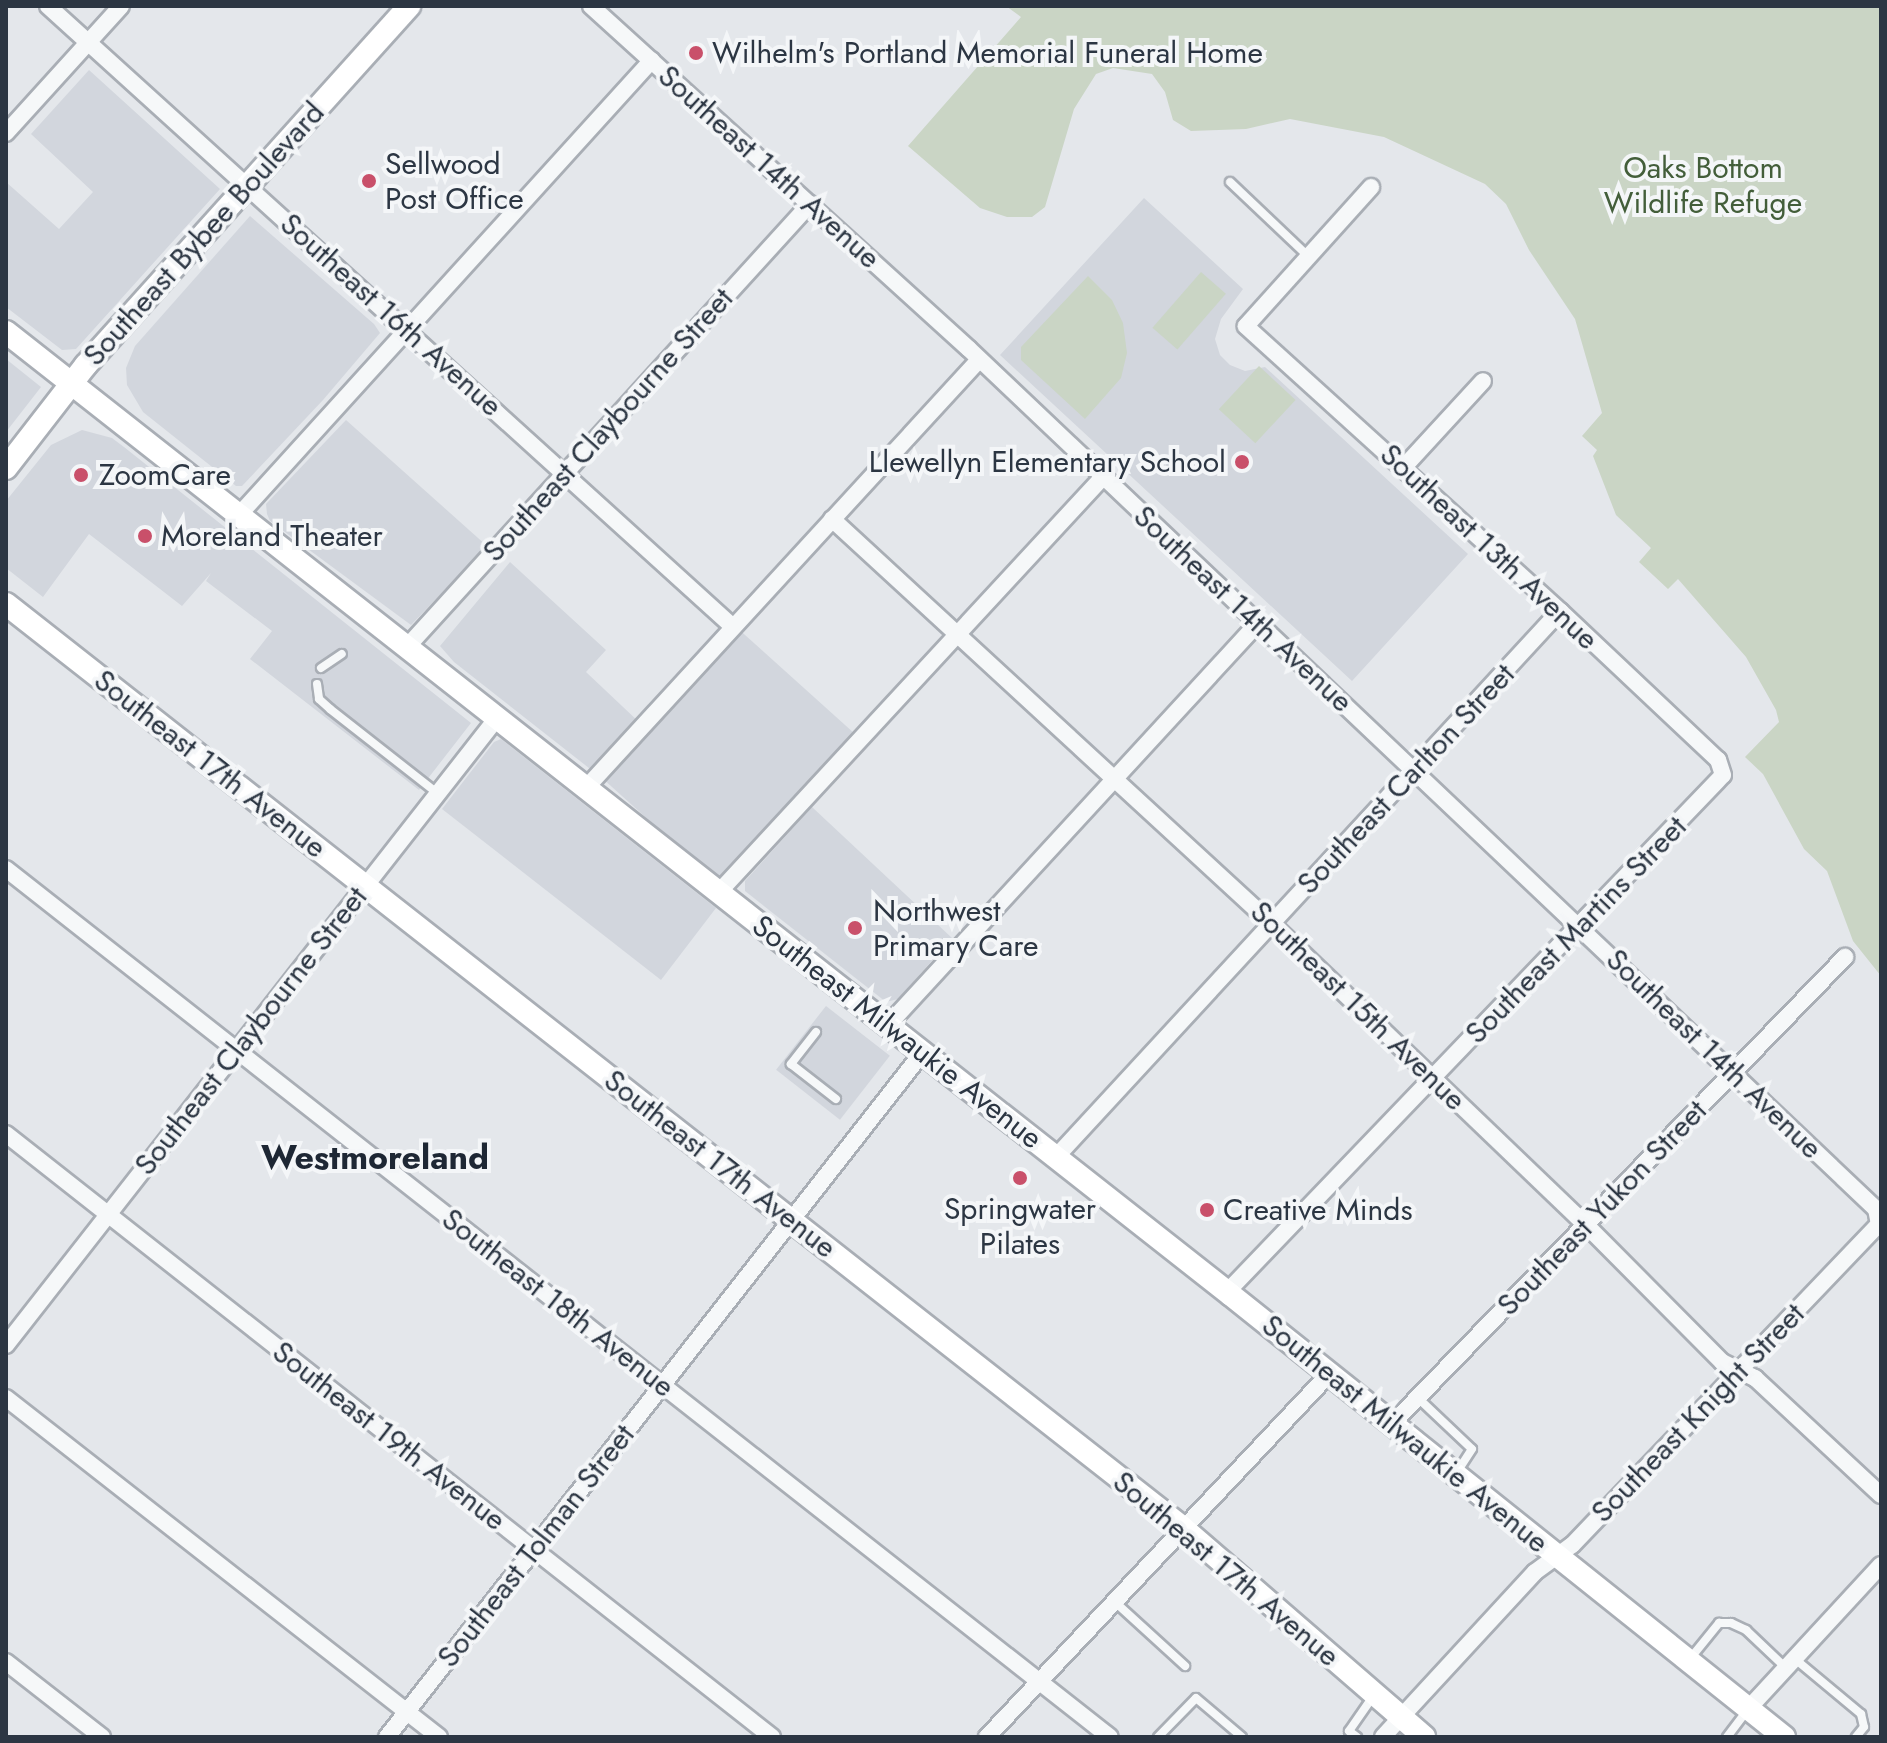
<!DOCTYPE html>
<style>
body{margin:0}
#map{position:relative;width:1887px;height:1743px;overflow:hidden;background:#e4e7eb;font-family:Jost,sans-serif}
div>[style]{position:absolute}
.built>*{inset:0;background:#d2d6dd;transform-origin:0 0}
.green>*{inset:0;background:#cad5c5;transform-origin:0 0}
.roads{filter:drop-shadow(2px 0 #a9aeb5) drop-shadow(-2px 0 #a9aeb5) drop-shadow(0 2px #a9aeb5) drop-shadow(0 -2px #a9aeb5)}
.lane>*{height:8px;margin:-4px;padding:0 4px;transform-origin:4px;border-radius:4px;background:#f6f8f9}
.street>*{height:16px;margin:-8px;padding:0 8px;transform-origin:8px;border-radius:8px;background:#f6f8f9}
.secondary>*{height:22px;margin:-11px;padding:0 11px;transform-origin:11px;border-radius:11px;background:#fff}
.dots>*{width:22px;height:22px;translate:-50% -50%;box-sizing:border-box;border:4px solid #f4f6f8;border-radius:50%}
span{translate:-50% -50%;white-space:nowrap;text-align:center;line-height:1.15;-webkit-text-stroke:8px #f4f6f8;paint-order:stroke}
.poi-label{font-size:30px;color:#2c3643}
.left{translate:0 -50%;text-align:left}
.right{translate:-100% -50%;text-align:right}
.street-label{font-size:30px;color:#2c3643}
.park-label{font-size:30px;color:#435e3a}
.quarter-label{font-size:34px;color:#1e2734;font-weight:700}
.frame{position:absolute;inset:0;border:8px solid #2c3643;pointer-events:none}
</style>
<div id="map">
<div class="built">
<div style="clip-path:polygon(89px 70px,220px 189px,76px 349px,62px 350px,6px 307px,6px 182px,59px 229px,93px 192px,31px 134px)"></div>
<div style="clip-path:polygon(1144px 198px,1243px 289px,1221px 319px,1215px 339px,1220px 355px,1230px 365px,1245px 371px,1265px 367px,1468px 554px,1352px 681px,1000px 355px)"></div>
<div style="clip-path:polygon(250px 216px,374px 324px,380px 333px,323px 400px,242px 486px,236px 486px,143px 412px,127px 385px,126px 368px,135px 346px)"></div>
<div style="clip-path:polygon(6px 359px,41px 387px,6px 432px)"></div>
<div style="clip-path:polygon(346px 420px,487px 546px,411px 625px,270px 521px,267px 514px,266px 504px)"></div>
<div style="clip-path:polygon(82px 430px,112px 438px,124px 447px,471px 723px,419px 790px,250px 659px,272px 631px,206px 581px,211px 573px,182px 606px,89px 534px,43px 597px,6px 568px,6px 501px,51px 445px)"></div>
<div style="clip-path:polygon(510px 562px,606px 650px,586px 672px,640px 723px,594px 772px,454px 662px,440px 646px)"></div>
<div style="left:735px;top:626px;width:169px;height:202px;rotate:42deg"></div>
<div style="clip-path:polygon(501px 739px,716px 908px,661px 980px,442px 809px,494px 742px)"></div>
<div style="clip-path:polygon(812px 807px,952px 938px,898px 999px,886px 1002px,745px 891px,745px 881px)"></div>
<div style="left:826px;top:1006px;width:81px;height:81px;rotate:38deg"></div>
</div>
<div class="green">
<div style="clip-path:polygon(1006px 6px,1881px 6px,1881px 976px,1853px 941px,1827px 871px,1804px 849px,1763px 774px,1745px 757px,1779px 722px,1776px 710px,1746px 657px,1678px 579px,1668px 589px,1639px 562px,1651px 548px,1616px 515px,1593px 456px,1597px 450px,1582px 436px,1602px 413px,1575px 319px,1529px 250px,1506px 204px,1485px 184px,1384px 137px,1290px 119px,1246px 129px,1191px 131px,1173px 120px,1165px 92px,1152px 74px,1113px 68px,1096px 74px,1074px 109px,1045px 207px,1032px 217px,1007px 217px,980px 208px,908px 146px,1021px 17px)"></div>
<div style="left:1201px;top:272px;width:33px;height:74px;rotate:41deg"></div>
<div style="clip-path:polygon(1088px 276px,1112px 300px,1123px 323px,1127px 353px,1121px 378px,1085px 419px,1021px 360px,1021px 347px)"></div>
<div style="left:1259px;top:366px;width:50px;height:59px;rotate:43deg"></div>
</div>
<div class="roads">
<div class="lane">
<div style="left:1230px;top:182px;width:108px;rotate:43.5deg"></div>
<div style="left:321px;top:668px;width:25px;rotate:-34deg"></div>
<div style="left:317px;top:684px;width:15px;rotate:82deg"></div>
<div style="left:319px;top:699px;width:15px;rotate:42deg"></div>
<div style="left:330px;top:709px;width:136px;rotate:38.1deg"></div>
<div style="left:816px;top:1032px;width:41px;rotate:128deg"></div>
<div style="left:791px;top:1064px;width:57px;rotate:37.9deg"></div>
<div style="left:1418px;top:1398px;width:74px;rotate:43.4deg"></div>
<div style="left:1472px;top:1449px;width:30px;rotate:123deg"></div>
<div style="left:1115px;top:1602px;width:95px;rotate:42.4deg"></div>
<div style="left:1795px;top:1659px;width:86px;rotate:39.8deg"></div>
<div style="left:1861px;top:1714px;width:13px;rotate:77deg"></div>
<div style="left:1864px;top:1727px;width:13px;rotate:129deg"></div>
<div style="left:1689px;top:1660px;width:48px;rotate:-51deg"></div>
<div style="left:1719px;top:1623px;width:12px"></div>
<div style="left:1731px;top:1623px;width:17px;rotate:25deg"></div>
<div style="left:1746px;top:1630px;width:55px;rotate:43.5deg"></div>
<div style="left:1158px;top:1737px;width:54px;rotate:-45.7deg"></div>
<div style="left:1196px;top:1698px;width:60px;rotate:40.3deg"></div>
<div style="left:1357px;top:1737px;width:10px;rotate:-143deg"></div>
<div style="left:1349px;top:1731px;width:44px;rotate:-55.2deg"></div>
<div style="left:1727px;top:1737px;width:35px;rotate:-53deg"></div>
</div>
<div class="street">
<div style="left:48px;top:6px;width:923px;rotate:42.19deg"></div>
<div style="left:591px;top:6px;width:510px;rotate:42.22deg"></div>
<div style="left:969px;top:349px;width:1250px;rotate:43.48deg"></div>
<div style="left:1876px;top:1209px;width:15px;rotate:79deg"></div>
<div style="left:1879px;top:1224px;width:444px;rotate:133.7deg"></div>
<div style="left:1572px;top:1545px;width:46px;rotate:143.9deg"></div>
<div style="left:1535px;top:1572px;width:224px;rotate:132.7deg"></div>
<div style="left:6px;top:133px;width:171px;rotate:-47.8deg"></div>
<div style="left:1403px;top:468px;width:118px;rotate:-47.4deg"></div>
<div style="left:239px;top:515px;width:614px;rotate:-47.77deg"></div>
<div style="left:832px;top:519px;width:598px;rotate:42.63deg"></div>
<div style="left:1272px;top:924px;width:435px;rotate:43.8deg"></div>
<div style="left:1586px;top:1225px;width:193px;rotate:45.2deg"></div>
<div style="left:1722px;top:1362px;width:37px;rotate:26deg"></div>
<div style="left:1755px;top:1378px;width:172px;rotate:42.9deg"></div>
<div style="left:407px;top:647px;width:599px;rotate:-47.71deg"></div>
<div style="left:586px;top:788px;width:580px;rotate:-47.45deg"></div>
<div style="left:6px;top:869px;width:1404px;rotate:38.18deg"></div>
<div style="left:719px;top:892px;width:564px;rotate:-47.23deg"></div>
<div style="left:888px;top:1025px;width:546px;rotate:-47.37deg"></div>
<div style="left:6px;top:1134px;width:975px;rotate:38.21deg"></div>
<div style="left:1056px;top:1157px;width:743px;rotate:-47.29deg"></div>
<div style="left:1227px;top:1292px;width:716px;rotate:-46.19deg"></div>
<div style="left:1723px;top:775px;width:16px;rotate:-108deg"></div>
<div style="left:1718px;top:760px;width:217px;rotate:-136.7deg"></div>
<div style="left:1560px;top:611px;width:424px;rotate:-137.8deg"></div>
<div style="left:1246px;top:326px;width:187px;rotate:-48deg"></div>
<div style="left:6px;top:1345px;width:796px;rotate:-51.94deg"></div>
<div style="left:6px;top:1398px;width:550px;rotate:38.06deg"></div>
<div style="left:1392px;top:1424px;width:651px;rotate:-45.87deg"></div>
<div style="left:6px;top:1662px;width:122px;rotate:38deg"></div>
<div style="left:1748px;top:1709px;width:196px;rotate:-47.3deg"></div>
<div style="left:387px;top:1737px;width:870px;rotate:-51.96deg"></div>
<div style="left:987px;top:1737px;width:499px;rotate:-46.7deg"></div>
</div>
<div class="secondary">
<div style="left:6px;top:332px;width:1558px;rotate:38.17deg"></div>
<div style="left:1231px;top:1295px;width:708px;rotate:38.63deg"></div>
<div style="left:6px;top:468px;width:130px;rotate:-52.2deg"></div>
<div style="left:86px;top:365px;width:483px;rotate:-48deg"></div>
<div style="left:6px;top:604px;width:1496px;rotate:38.13deg"></div>
<div style="left:1183px;top:1528px;width:319px;rotate:40.9deg"></div>
</div>
</div>
<div class="dots">
<div style="left:696px;top:53px;background:#c9506a"></div>
<div style="left:369px;top:181px;background:#c9506a"></div>
<div style="left:1242px;top:462px;background:#c9506a"></div>
<div style="left:81px;top:475px;background:#c9506a"></div>
<div style="left:145px;top:536px;background:#c9506a"></div>
<div style="left:855px;top:928px;background:#c9506a"></div>
<div style="left:1020px;top:1178px;background:#c9506a"></div>
<div style="left:1207px;top:1210px;background:#c9506a"></div>
</div>
<div class="poi-label">
<span class="left" style="left:712px;top:53px">Wilhelm's Portland Memorial Funeral Home</span>
<span class="left" style="left:385px;top:181px">Sellwood<br>Post Office</span>
<span class="right" style="left:1226px;top:462px">Llewellyn Elementary School</span>
<span class="left" style="left:99px;top:475px">ZoomCare</span>
<span class="left" style="left:161px;top:536px">Moreland Theater</span>
<span class="left" style="left:873px;top:928px">Northwest<br>Primary Care</span>
<span style="left:1020px;top:1226px">Springwater<br>Pilates</span>
<span class="left" style="left:1223px;top:1210px">Creative Minds</span>
</div>
<div class="street-label">
<span style="left:769px;top:167px;rotate:42deg">Southeast 14th Avenue</span>
<span style="left:204px;top:234px;rotate:-48deg">Southeast Bybee Boulevard</span>
<span style="left:391px;top:315px;rotate:42deg">Southeast 16th Avenue</span>
<span style="left:608px;top:425px;rotate:-48deg">Southeast Claybourne Street</span>
<span style="left:1489px;top:547px;rotate:43deg">Southeast 13th Avenue</span>
<span style="left:1243px;top:609px;rotate:43deg">Southeast 14th Avenue</span>
<span style="left:210px;top:764px;rotate:38deg">Southeast 17th Avenue</span>
<span style="left:1406px;top:779px;rotate:-47deg">Southeast Carlton Street</span>
<span style="left:1576px;top:930px;rotate:-46deg">Southeast Martins Street</span>
<span style="left:1358px;top:1006px;rotate:44deg">Southeast 15th Avenue</span>
<span style="left:251px;top:1031px;rotate:-52deg">Southeast Claybourne Street</span>
<span style="left:897px;top:1032px;rotate:38deg">Southeast Milwaukie Avenue</span>
<span style="left:1714px;top:1054px;rotate:44deg">Southeast 14th Avenue</span>
<span style="left:720px;top:1164px;rotate:38deg">Southeast 17th Avenue</span>
<span style="left:1602px;top:1208px;rotate:-46deg">Southeast Yukon Street</span>
<span style="left:558px;top:1303px;rotate:38deg">Southeast 18th Avenue</span>
<span style="left:1698px;top:1413px;rotate:-46deg">Southeast Knight Street</span>
<span style="left:1405px;top:1434px;rotate:39deg">Southeast Milwaukie Avenue</span>
<span style="left:389px;top:1436px;rotate:38deg">Southeast 19th Avenue</span>
<span style="left:536px;top:1546px;rotate:-52deg">Southeast Tolman Street</span>
<span style="left:1226px;top:1569px;rotate:40deg">Southeast 17th Avenue</span>
</div>
<div class="park-label">
<span style="left:1703px;top:185px">Oaks Bottom<br>Wildlife Refuge</span>
</div>
<div class="quarter-label">
<span style="left:375px;top:1158px">Westmoreland</span>
</div>
<div class="frame"></div>
</div>
